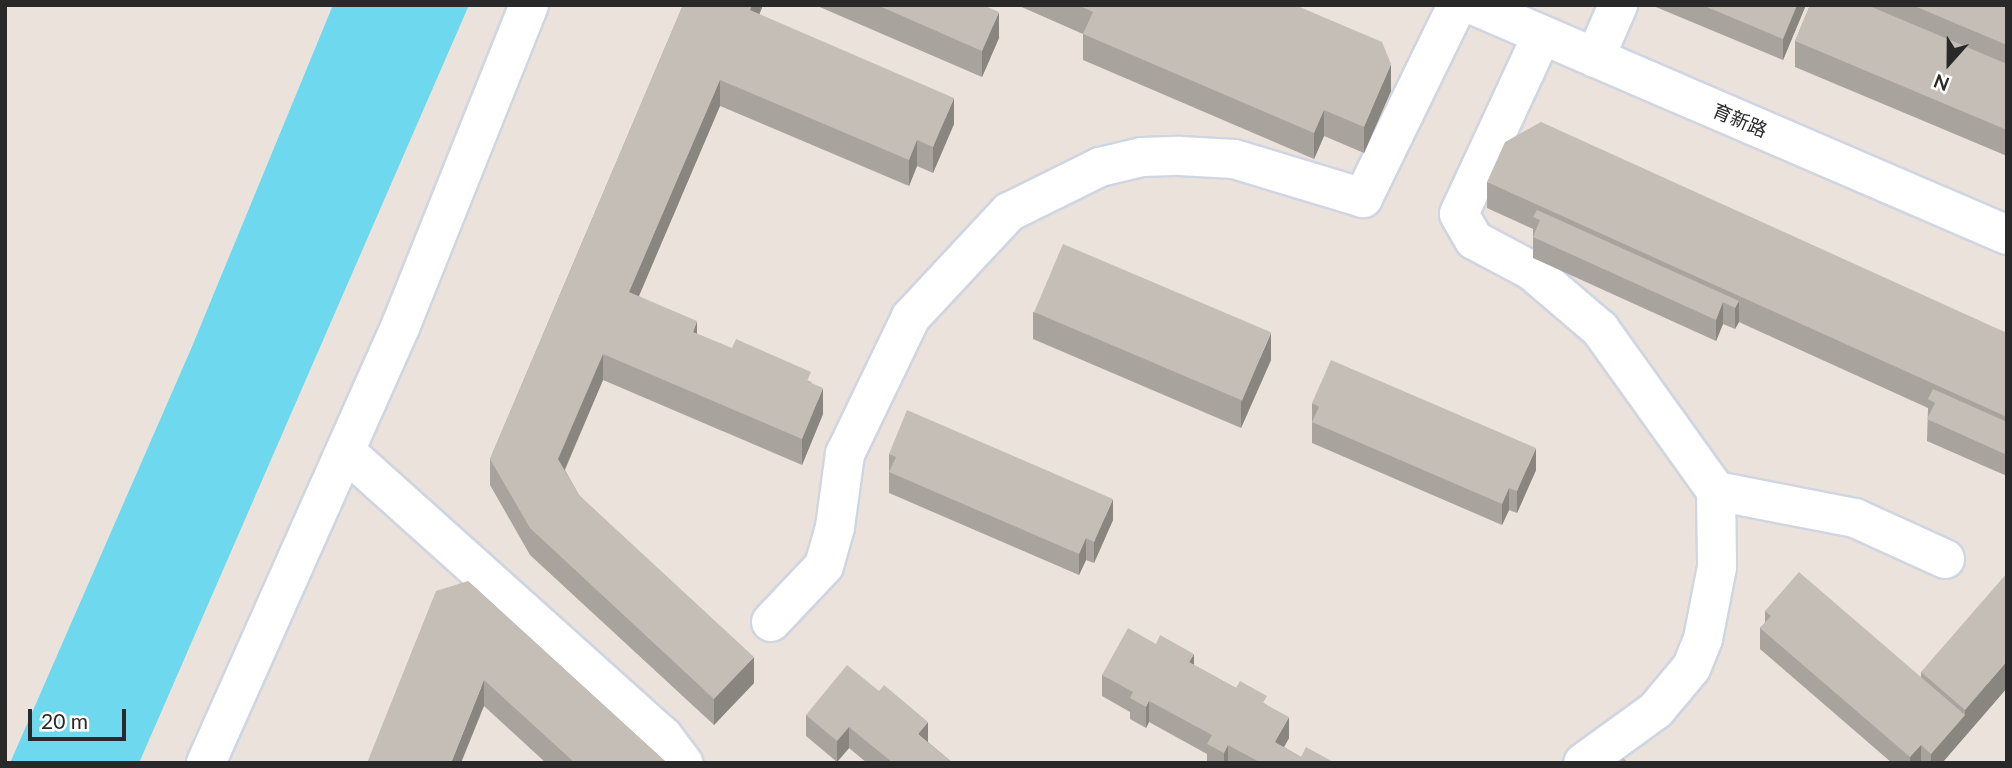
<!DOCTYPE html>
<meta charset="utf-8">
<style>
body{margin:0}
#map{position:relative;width:2012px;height:768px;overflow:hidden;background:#ebe3db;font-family:Lato,"Noto Sans SC",sans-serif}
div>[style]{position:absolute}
.water>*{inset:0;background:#6dd8ee}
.roads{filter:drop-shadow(2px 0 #d0d5e2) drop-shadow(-2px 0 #d0d5e2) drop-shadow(0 2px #d0d5e2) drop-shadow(0 -2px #d0d5e2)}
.minor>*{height:38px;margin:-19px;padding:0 19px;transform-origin:19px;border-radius:19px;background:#fff}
.wall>*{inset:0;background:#a9a39d}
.shaded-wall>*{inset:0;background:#89857f}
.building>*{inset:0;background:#c4beb6;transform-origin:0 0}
span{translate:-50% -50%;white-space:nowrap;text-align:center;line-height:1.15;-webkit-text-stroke:6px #fff;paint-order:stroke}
.street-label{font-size:19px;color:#292929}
.frame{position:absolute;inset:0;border:7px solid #292929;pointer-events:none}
.north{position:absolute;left:1914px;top:28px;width:70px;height:70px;-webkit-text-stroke:5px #fff;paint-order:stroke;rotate:201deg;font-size:19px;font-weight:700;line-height:28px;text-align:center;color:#292929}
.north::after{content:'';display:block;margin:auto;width:24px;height:32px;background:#292929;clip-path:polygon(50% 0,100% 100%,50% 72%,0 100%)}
.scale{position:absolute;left:28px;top:709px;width:98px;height:32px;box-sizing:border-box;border:4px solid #292929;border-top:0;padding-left:9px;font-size:21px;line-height:24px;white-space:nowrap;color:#292929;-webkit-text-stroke:5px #fff;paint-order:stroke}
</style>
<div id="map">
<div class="water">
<div style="clip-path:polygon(333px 5px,469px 5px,139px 763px,10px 763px,191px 349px)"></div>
</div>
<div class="roads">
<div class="minor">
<div style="left:1473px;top:5px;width:581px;rotate:23.3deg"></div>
<div style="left:1542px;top:35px;width:197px;rotate:114.9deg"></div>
<div style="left:1459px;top:214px;width:30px;rotate:60deg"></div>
<div style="left:1474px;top:240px;width:66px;rotate:28.1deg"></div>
<div style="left:1532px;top:271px;width:89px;rotate:40.5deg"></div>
<div style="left:1600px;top:329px;width:199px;rotate:54.4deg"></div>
<div style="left:1716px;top:491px;width:76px;rotate:89.2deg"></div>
<div style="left:1717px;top:567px;width:73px;rotate:101deg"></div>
<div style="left:1703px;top:639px;width:31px;rotate:112deg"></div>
<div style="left:1691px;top:668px;width:55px;rotate:129.8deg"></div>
<div style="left:1656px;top:710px;width:90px;rotate:144deg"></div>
<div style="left:1595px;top:58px;width:58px;rotate:-66.5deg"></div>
<div style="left:345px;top:451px;width:427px;rotate:41.9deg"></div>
<div style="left:663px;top:736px;width:34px;rotate:53deg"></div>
<div style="left:1716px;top:491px;width:142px;rotate:11deg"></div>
<div style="left:1855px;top:518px;width:99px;rotate:24.5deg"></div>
<div style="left:771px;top:622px;width:77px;rotate:-46.6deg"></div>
<div style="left:824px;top:566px;width:41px;rotate:-74.2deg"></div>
<div style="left:835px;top:527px;width:74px;rotate:-82.2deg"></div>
<div style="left:845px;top:454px;width:152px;rotate:-64.3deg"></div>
<div style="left:911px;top:317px;width:144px;rotate:-47deg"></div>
<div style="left:1009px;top:212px;width:102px;rotate:-26.3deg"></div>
<div style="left:1100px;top:167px;width:43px;rotate:-13.4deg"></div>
<div style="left:1142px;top:157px;width:38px;rotate:-2deg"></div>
<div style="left:1180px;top:156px;width:54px;rotate:3.2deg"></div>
<div style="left:1234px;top:159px;width:135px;rotate:16.8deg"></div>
<div style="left:1363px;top:198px;width:215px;rotate:-64deg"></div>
<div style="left:206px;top:763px;width:479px;rotate:-66deg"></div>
<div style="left:401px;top:325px;width:345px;rotate:-68.2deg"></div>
</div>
</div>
<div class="wall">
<div style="clip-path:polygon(683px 5px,763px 5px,759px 15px,954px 124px,933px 173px,917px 166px,909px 186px,720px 106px,639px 296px,697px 334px,811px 382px,823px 414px,802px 465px,603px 380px,565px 470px,579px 495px,754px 683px,714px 725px,530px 555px,490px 485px,490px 459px)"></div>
<div style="clip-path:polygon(815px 5px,983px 5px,999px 38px,982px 77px)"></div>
<div style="clip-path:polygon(1017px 5px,1295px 5px,1391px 91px,1364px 153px,1324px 136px,1314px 159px,1083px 60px,1083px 34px)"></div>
<div style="clip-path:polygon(1651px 5px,1806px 5px,1783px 60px)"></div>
<div style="clip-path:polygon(1810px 5px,2007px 5px,2007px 156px,1795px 67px,1795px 41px)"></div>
<div style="clip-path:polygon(1487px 182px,2007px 333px,2007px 476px,1927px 441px,1928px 408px,1739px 322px,1735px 329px,1723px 324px,1716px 341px,1533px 258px,1533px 229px,1487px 208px)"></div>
<div style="clip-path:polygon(1033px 312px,1271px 360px,1241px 428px,1033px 339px)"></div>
<div style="clip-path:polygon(1312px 403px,1536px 470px,1517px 513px,1509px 510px,1502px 525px,1312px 443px)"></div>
<div style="clip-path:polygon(889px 454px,1113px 520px,1094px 563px,1086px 560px,1079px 575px,889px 493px)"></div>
<div style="clip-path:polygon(468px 581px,667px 763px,546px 763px,484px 706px)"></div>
<div style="clip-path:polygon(1765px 611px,1921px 677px,1921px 672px,2007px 688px,1942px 763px,1892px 763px,1760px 649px,1760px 628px,1765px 623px)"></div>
<div style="clip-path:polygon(1194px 665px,1267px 705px,1289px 738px,1284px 747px,1301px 757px,1335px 763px,1207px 763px,1207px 754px,1149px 722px,1146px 728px,1130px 719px,1130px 712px,1102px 696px,1102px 675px)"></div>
<div style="clip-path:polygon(806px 715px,928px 742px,953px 763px,867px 763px,849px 748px,837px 762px,806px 736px)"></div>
</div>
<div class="shaded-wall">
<div style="clip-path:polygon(752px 5px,763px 5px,750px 37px,750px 10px)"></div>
<div style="clip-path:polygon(1797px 5px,1806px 5px,1783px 60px,1783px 39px)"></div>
<div style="clip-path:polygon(999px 12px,999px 38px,982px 77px,982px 51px)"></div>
<div style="clip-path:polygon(1391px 64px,1391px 91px,1364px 153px,1364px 127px)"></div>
<div style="clip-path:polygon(720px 80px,720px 106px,629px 319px,629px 292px)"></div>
<div style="clip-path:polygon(954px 98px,954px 124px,933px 173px,933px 147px)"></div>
<div style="clip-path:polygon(1324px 110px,1324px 136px,1314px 159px,1314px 133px)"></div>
<div style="clip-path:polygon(917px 140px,917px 166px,909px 186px,909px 160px)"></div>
<div style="clip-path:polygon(1739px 301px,1739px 322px,1735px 329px,1735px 308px)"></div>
<div style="clip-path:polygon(1723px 302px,1723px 324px,1716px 341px,1716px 320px)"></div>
<div style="clip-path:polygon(697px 321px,697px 347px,693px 332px)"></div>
<div style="clip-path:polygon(1271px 333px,1271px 360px,1241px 428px,1241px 402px)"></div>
<div style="clip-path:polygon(603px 354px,603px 380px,558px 485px,558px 459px)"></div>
<div style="clip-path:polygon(823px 388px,823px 414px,802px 465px,802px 439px)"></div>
<div style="clip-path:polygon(1536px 448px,1536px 470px,1517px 513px,1517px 491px)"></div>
<div style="clip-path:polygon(1509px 488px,1509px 510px,1502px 525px,1502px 504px)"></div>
<div style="clip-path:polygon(1113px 499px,1113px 520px,1094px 563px,1094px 542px)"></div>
<div style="clip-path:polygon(1086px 538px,1086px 560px,1079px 575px,1079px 554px)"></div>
<div style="clip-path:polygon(1194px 654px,1194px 675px,1189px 662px)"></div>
<div style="clip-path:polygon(754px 657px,754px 683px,714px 725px,714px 699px)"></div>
<div style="clip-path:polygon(2007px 661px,2007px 688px,1942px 763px,1931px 763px,1931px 754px,1965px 715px,1965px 710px)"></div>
<div style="clip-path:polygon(484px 680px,484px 706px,461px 763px,451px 763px)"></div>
<div style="clip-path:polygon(1149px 701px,1149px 722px,1146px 728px,1146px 707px)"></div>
<div style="clip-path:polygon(1289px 717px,1289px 738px,1275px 763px,1275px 742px)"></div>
<div style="clip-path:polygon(928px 722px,928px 743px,918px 734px)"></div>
<div style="clip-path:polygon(849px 727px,849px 748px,837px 762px,837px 741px)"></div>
<div style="clip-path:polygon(1228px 745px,1228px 763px,1224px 763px,1224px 753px)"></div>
<div style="clip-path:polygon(1921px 745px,1921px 763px,1910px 763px,1910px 757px)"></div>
</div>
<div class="building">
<div style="clip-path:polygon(683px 5px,752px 5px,750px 10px,954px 98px,933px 147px,917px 140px,909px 160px,720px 80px,629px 292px,697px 321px,693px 332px,732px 348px,736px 339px,811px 372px,807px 381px,823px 388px,802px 439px,603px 354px,558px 459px,579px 495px,754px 657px,714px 699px,530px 528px,490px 459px)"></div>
<div style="clip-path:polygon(877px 5px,983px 5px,999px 12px,982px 51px)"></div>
<div style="clip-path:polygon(1078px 5px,1295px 5px,1382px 42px,1391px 64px,1364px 127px,1324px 110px,1314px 133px,1083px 34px,1093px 12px)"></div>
<div style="clip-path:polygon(1702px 5px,1797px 5px,1783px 39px)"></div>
<div style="clip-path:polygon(1810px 5px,1867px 5px,2007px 64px,2007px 130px,1795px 41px)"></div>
<div style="clip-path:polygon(1912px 5px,2007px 5px,2007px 45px)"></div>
<div style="clip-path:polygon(1541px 122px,2007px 333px,2007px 417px,1487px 182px,1505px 142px)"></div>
<div style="clip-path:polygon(1537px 210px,1739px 301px,1735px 308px,1723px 302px,1716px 320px,1533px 237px,1540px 220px,1533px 217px)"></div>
<div style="left:1063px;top:244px;width:226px;height:74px;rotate:23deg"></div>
<div style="clip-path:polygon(1331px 360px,1536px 448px,1517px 491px,1509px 488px,1502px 504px,1312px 422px,1319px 407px,1312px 403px)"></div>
<div style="clip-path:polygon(1933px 389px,2007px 422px,2007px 455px,1927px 419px,1935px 403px,1928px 399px)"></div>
<div style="clip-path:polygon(907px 410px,1113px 499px,1094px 542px,1086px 538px,1079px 554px,889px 472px,896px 457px,889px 454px)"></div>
<div style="clip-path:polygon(1799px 572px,1965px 715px,1931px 754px,1921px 745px,1910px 757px,1760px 628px,1771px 616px,1765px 611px)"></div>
<div style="clip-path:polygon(2007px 573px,2007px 661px,1965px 710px,1921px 672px)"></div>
<div style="clip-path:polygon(468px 581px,667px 763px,575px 763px,484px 680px,451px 763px,367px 763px,436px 591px)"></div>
<div style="clip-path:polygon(1128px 628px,1156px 644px,1160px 635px,1194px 654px,1189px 662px,1236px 688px,1240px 681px,1267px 696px,1263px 703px,1289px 717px,1275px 742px,1301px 757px,1306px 747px,1335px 763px,1261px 763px,1228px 745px,1224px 753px,1207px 744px,1212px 735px,1149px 701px,1146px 707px,1130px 698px,1133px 692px,1102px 675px)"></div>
<div style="clip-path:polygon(847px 665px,879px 691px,884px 685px,928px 722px,918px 734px,953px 763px,893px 763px,849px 727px,837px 741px,806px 715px)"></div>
<div style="clip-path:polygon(1623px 758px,1629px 763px,1619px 763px)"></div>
</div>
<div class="street-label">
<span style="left:1740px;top:120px;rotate:23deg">育新路</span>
</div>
<div class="frame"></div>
<div class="north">N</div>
<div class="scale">20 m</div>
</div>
